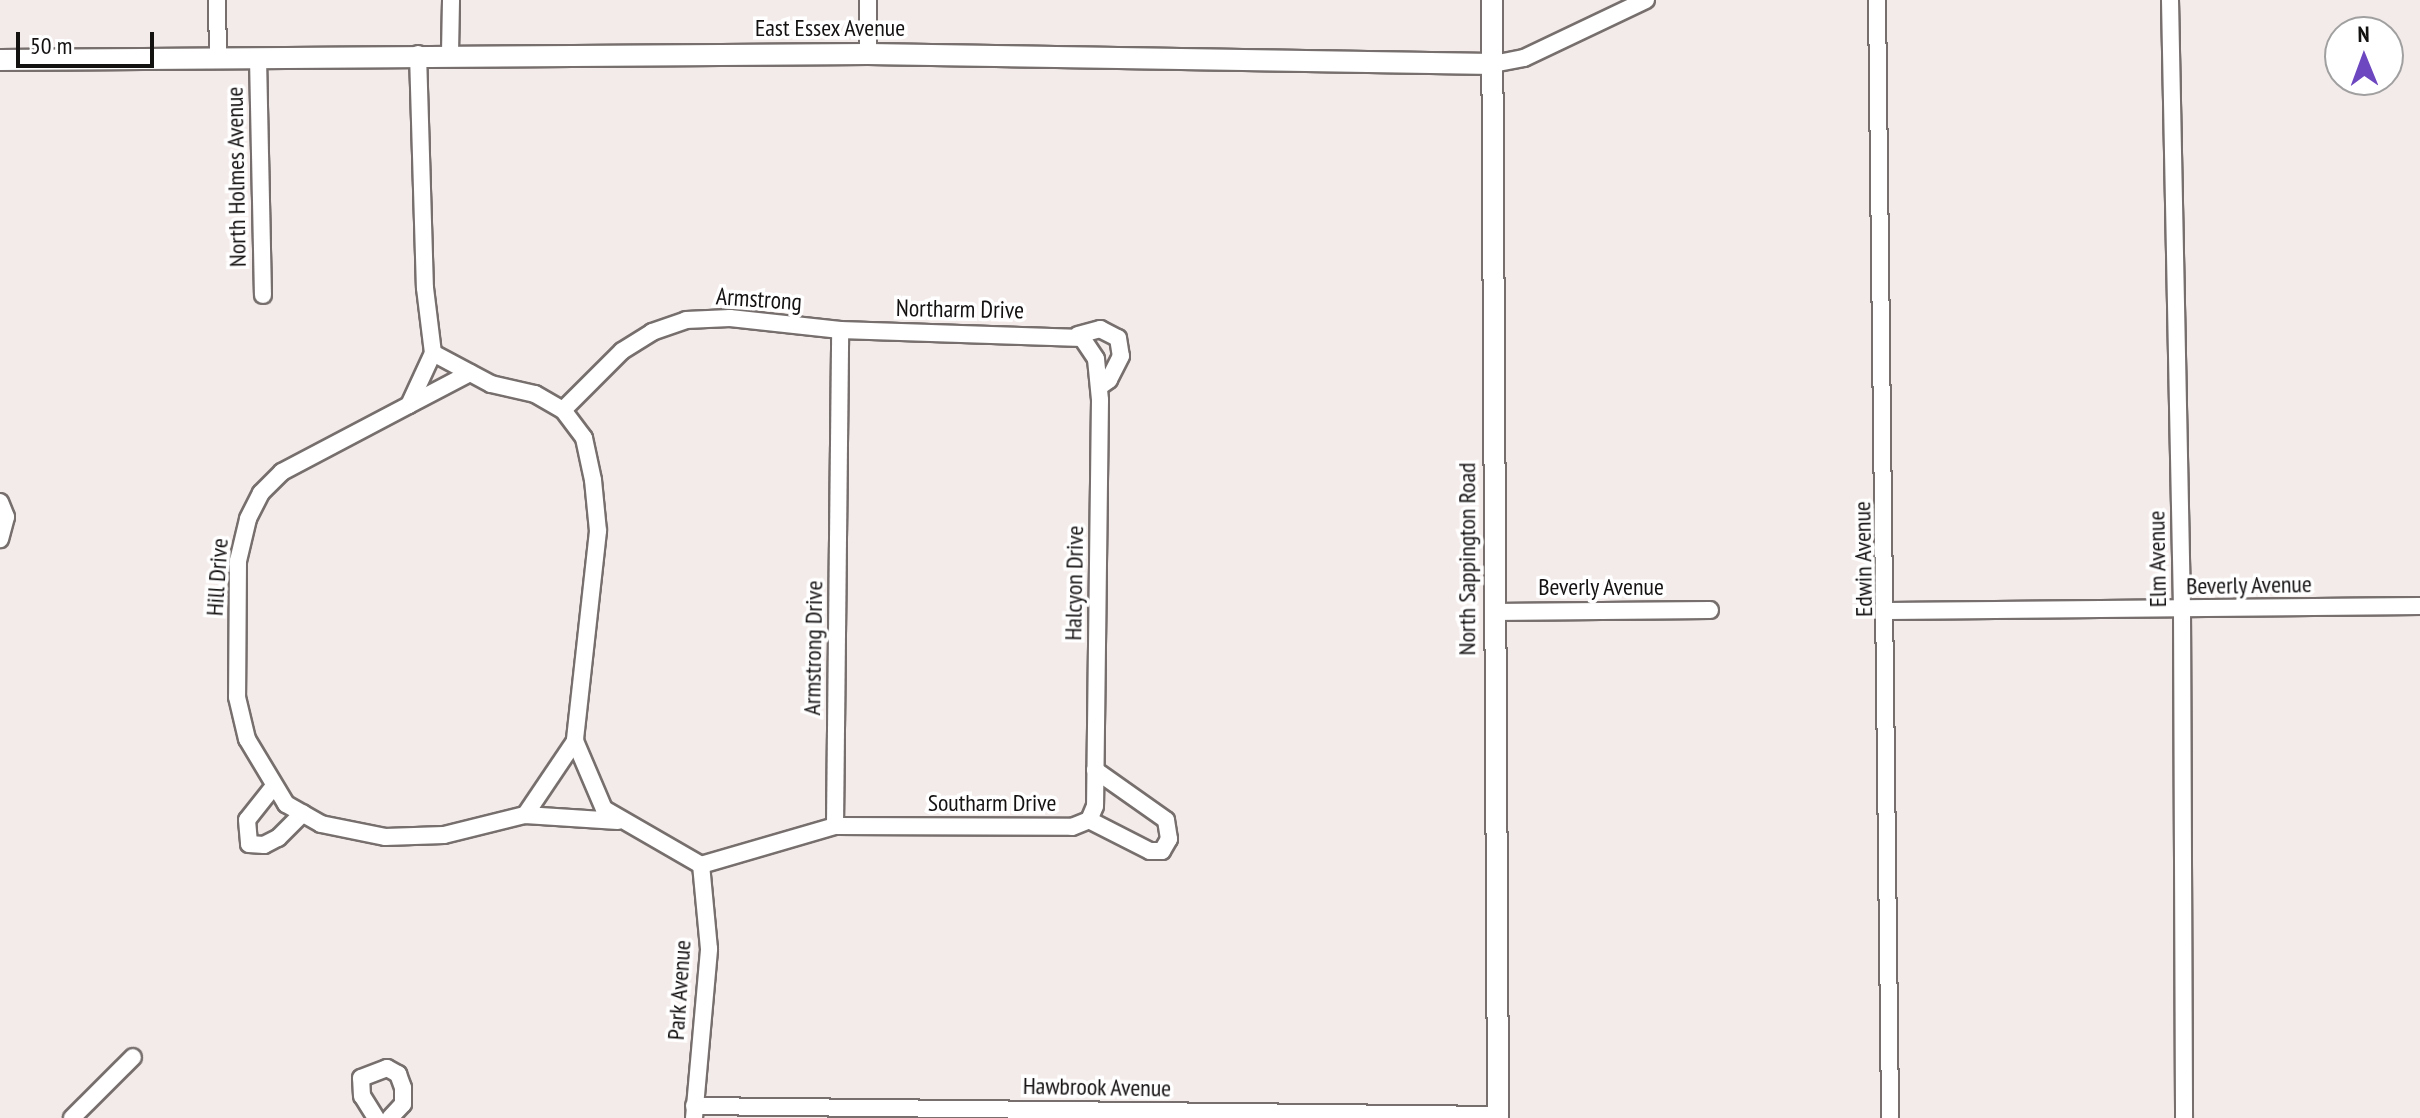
<!DOCTYPE html>
<style>
body{margin:0}
#map{position:relative;width:2420px;height:1118px;overflow:hidden;background:#f3ebe9;font-family:"PT Sans Narrow",sans-serif}
div>[style]{position:absolute}
.roads{filter:drop-shadow(2px 0 #766f6d) drop-shadow(-2px 0 #766f6d) drop-shadow(0 2px #766f6d) drop-shadow(0 -2px #766f6d)}
.minor>*{height:16px;margin:-8px;padding:0 8px;transform-origin:8px;border-radius:8px;background:#fff}
.tertiary>*{height:20px;margin:-10px;padding:0 10px;transform-origin:10px;border-radius:10px;background:#fff}
span{translate:-50% -50%;white-space:nowrap;text-align:center;line-height:1.15;-webkit-text-stroke:7px #fff;paint-order:stroke}
.street-label{font-size:24px;color:#141111}
.north{position:absolute;left:2324px;top:16px;width:80px;height:80px;box-sizing:border-box;background:#fff;border:2px solid #a1a0a0;border-radius:50%;rotate:359deg;font-size:22px;font-weight:700;line-height:32px;text-align:center;color:#141111}
.north::after{content:'';display:block;margin:auto;width:28px;height:36px;background:#6d47bf;clip-path:polygon(50% 0,100% 100%,50% 72%,0 100%)}
.scale{position:absolute;left:16px;top:32px;width:138px;height:36px;box-sizing:border-box;border:4px solid #141111;border-top:0;padding-left:10px;font-size:24px;line-height:28px;white-space:nowrap;color:#141111;-webkit-text-stroke:6px #fff;paint-order:stroke}
</style>
<div id="map">
<div class="roads">
<div class="minor">
<div style="left:217px;top:0;width:57px;rotate:89deg"></div>
<div style="left:868px;top:0;width:54px;rotate:90deg"></div>
<div style="left:1877px;top:0;width:1118px;rotate:89.33deg"></div>
<div style="left:2170px;top:0;width:610px;rotate:88.87deg"></div>
<div style="left:2182px;top:610px;width:508px;rotate:89.77deg"></div>
<div style="left:450px;top:53px;width:53px;rotate:-88.9deg"></div>
<div style="left:418px;top:54px;width:234px;rotate:88.3deg"></div>
<div style="left:425px;top:288px;width:65px;rotate:83deg"></div>
<div style="left:433px;top:353px;width:66px;rotate:28.1deg"></div>
<div style="left:491px;top:384px;width:45px;rotate:12.8deg"></div>
<div style="left:535px;top:394px;width:32px;rotate:30deg"></div>
<div style="left:563px;top:410px;width:35px;rotate:53deg"></div>
<div style="left:584px;top:438px;width:43px;rotate:77.9deg"></div>
<div style="left:593px;top:480px;width:51px;rotate:84.4deg"></div>
<div style="left:598px;top:531px;width:211px;rotate:96.3deg"></div>
<div style="left:575px;top:741px;width:89px;rotate:124deg"></div>
<div style="left:258px;top:58px;width:237px;rotate:88.8deg"></div>
<div style="left:1493px;top:64px;width:32px;rotate:-11deg"></div>
<div style="left:1524px;top:58px;width:135px;rotate:-25.4deg"></div>
<div style="left:1078px;top:335px;width:23px;rotate:-15deg"></div>
<div style="left:1100px;top:329px;width:20px;rotate:27deg"></div>
<div style="left:1118px;top:338px;width:18px;rotate:81deg"></div>
<div style="left:1121px;top:356px;width:27px;rotate:117deg"></div>
<div style="left:1109px;top:380px;width:12px;rotate:145deg"></div>
<div style="left:433px;top:353px;width:57px;rotate:114.8deg"></div>
<div style="left:409px;top:405px;width:144px;rotate:152.2deg"></div>
<div style="left:282px;top:472px;width:30px;rotate:135deg"></div>
<div style="left:261px;top:493px;width:29px;rotate:117deg"></div>
<div style="left:248px;top:519px;width:43px;rotate:103.4deg"></div>
<div style="left:238px;top:561px;width:136px;rotate:90.4deg"></div>
<div style="left:237px;top:697px;width:43px;rotate:76.6deg"></div>
<div style="left:247px;top:739px;width:76px;rotate:59deg"></div>
<div style="left:286px;top:804px;width:40px;rotate:29.7deg"></div>
<div style="left:321px;top:824px;width:65px;rotate:11.5deg"></div>
<div style="left:385px;top:837px;width:59px;rotate:-1.9deg"></div>
<div style="left:444px;top:835px;width:83px;rotate:-13.9deg"></div>
<div style="left:525px;top:815px;width:93px;rotate:3.7deg"></div>
<div style="left:409px;top:405px;width:69px;rotate:-27.7deg"></div>
<div style="left:563px;top:410px;width:83px;rotate:-45deg"></div>
<div style="left:622px;top:351px;width:36px;rotate:-32deg"></div>
<div style="left:652px;top:332px;width:36px;rotate:-19deg"></div>
<div style="left:686px;top:320px;width:44px;rotate:-2.6deg"></div>
<div style="left:730px;top:318px;width:111px;rotate:6.2deg"></div>
<div style="left:840px;top:330px;width:242px;rotate:1.9deg"></div>
<div style="left:1082px;top:338px;width:25px;rotate:56deg"></div>
<div style="left:1096px;top:359px;width:41px;rotate:84.4deg"></div>
<div style="left:1100px;top:400px;width:406px;rotate:90.7deg"></div>
<div style="left:1095px;top:806px;width:15px;rotate:113deg"></div>
<div style="left:0;top:502px;width:16px;rotate:68deg"></div>
<div style="left:6px;top:517px;width:23px;rotate:105deg"></div>
<div style="left:1888px;top:611px;width:532px;rotate:-0.54deg"></div>
<div style="left:1493px;top:612px;width:217px;rotate:-0.5deg"></div>
<div style="left:575px;top:741px;width:74px;rotate:66.9deg"></div>
<div style="left:604px;top:809px;width:112px;rotate:30deg"></div>
<div style="left:274px;top:786px;width:43px;rotate:128.5deg"></div>
<div style="left:247px;top:820px;width:24px;rotate:85deg"></div>
<div style="left:249px;top:844px;width:15px;rotate:4deg"></div>
<div style="left:264px;top:845px;width:16px;rotate:-27deg"></div>
<div style="left:278px;top:838px;width:35px;rotate:-45deg"></div>
<div style="left:1089px;top:820px;width:68px;rotate:26.9deg"></div>
<div style="left:1150px;top:851px;width:12px"></div>
<div style="left:1162px;top:851px;width:14px;rotate:-60deg"></div>
<div style="left:1169px;top:839px;width:19px;rotate:-99deg"></div>
<div style="left:1166px;top:820px;width:87px;rotate:-144.8deg"></div>
<div style="left:835px;top:826px;width:496px;rotate:-89.4deg"></div>
<div style="left:701px;top:865px;width:140px;rotate:-16.2deg"></div>
<div style="left:835px;top:826px;width:237px;rotate:0.2deg"></div>
<div style="left:1072px;top:827px;width:18px;rotate:-22deg"></div>
<div style="left:694px;top:1106px;width:804px;rotate:0.64deg"></div>
<div style="left:72px;top:1118px;width:86px;rotate:-45deg"></div>
<div style="left:376px;top:1118px;width:26px;rotate:-122deg"></div>
<div style="left:362px;top:1096px;width:18px;rotate:-93deg"></div>
<div style="left:361px;top:1078px;width:28px;rotate:-21deg"></div>
<div style="left:387px;top:1068px;width:13px;rotate:29deg"></div>
<div style="left:398px;top:1074px;width:15px;rotate:70deg"></div>
<div style="left:403px;top:1088px;width:16px;rotate:90deg"></div>
<div style="left:403px;top:1104px;width:19px;rotate:133deg"></div>
<div style="left:694px;top:1118px;width:170px;rotate:-84.9deg"></div>
<div style="left:709px;top:949px;width:84px;rotate:-95.4deg"></div>
</div>
<div class="tertiary">
<div style="left:1492px;top:0;width:1118px;rotate:89.69deg"></div>
<div style="left:0;top:60px;width:868px;rotate:-0.4deg"></div>
<div style="left:868px;top:54px;width:625px;rotate:0.92deg"></div>
</div>
</div>
<div class="street-label">
<span style="left:830px;top:28px">East Essex Avenue</span>
<span style="left:236px;top:177px;rotate:-91deg">North Holmes Avenue</span>
<span style="left:759px;top:299px;rotate:4deg">Armstrong</span>
<span style="left:960px;top:309px;rotate:1deg">Northarm Drive</span>
<span style="left:1467px;top:559px;rotate:-90deg">North Sappington Road</span>
<span style="left:1863px;top:559px;rotate:-91deg">Edwin Avenue</span>
<span style="left:2157px;top:559px;rotate:-91deg">Elm Avenue</span>
<span style="left:217px;top:577px;rotate:-86deg">Hill Drive</span>
<span style="left:1074px;top:583px;rotate:-89deg">Halcyon Drive</span>
<span style="left:2249px;top:585px;rotate:-1deg">Beverly Avenue</span>
<span style="left:1601px;top:587px">Beverly Avenue</span>
<span style="left:813px;top:648px;rotate:-89deg">Armstrong Drive</span>
<span style="left:992px;top:803px">Southarm Drive</span>
<span style="left:679px;top:990px;rotate:-86deg">Park Avenue</span>
<span style="left:1097px;top:1087px;rotate:1deg">Hawbrook Avenue</span>
</div>
<div class="north">N</div>
<div class="scale">50 m</div>
</div>
